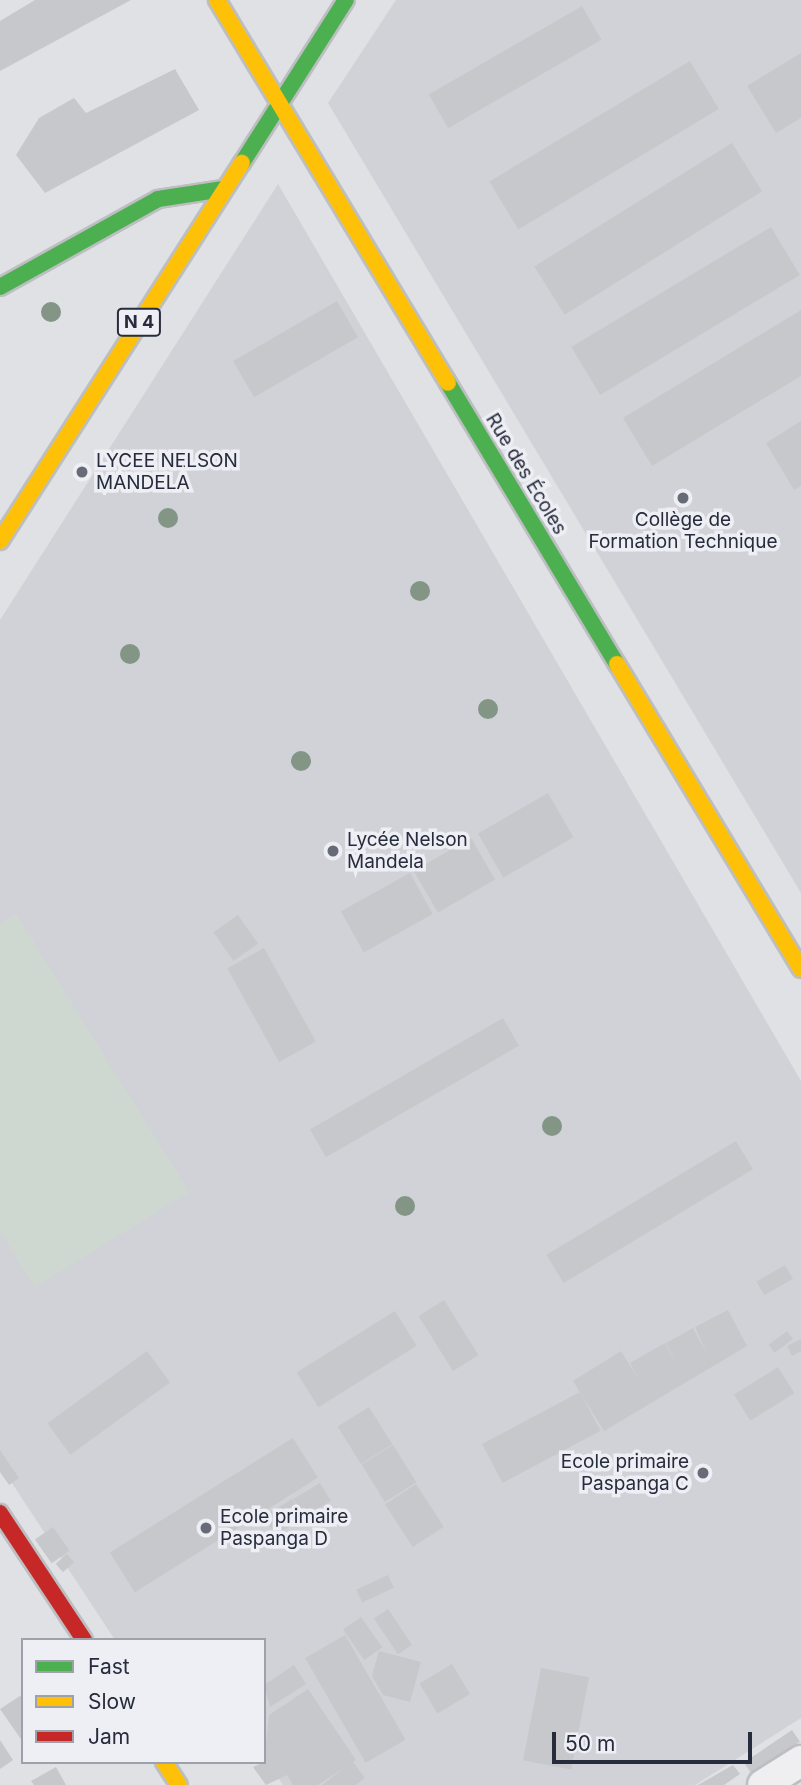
<!DOCTYPE html>
<meta charset="utf-8">
<style>
body{margin:0}
#map{position:relative;width:801px;height:1785px;overflow:hidden;background:#dfe1e4;font-family:Inter,sans-serif}
div>[style]{position:absolute}
.built>*{inset:0;background:#d0d2d8}
.green>*{inset:0;background:#ced8d0}
.building>*{inset:0;background:#c7c8cc;transform-origin:0 0}
.roads{filter:drop-shadow(2px 0 #bcbec1) drop-shadow(-2px 0 #bcbec1) drop-shadow(0 2px #bcbec1) drop-shadow(0 -2px #bcbec1)}
.street>*{height:30px;margin:-15px;padding:0 15px;transform-origin:15px;border-radius:15px;background:#efeff1}
.fast>*{height:16px;margin:-8px;padding:0 8px;transform-origin:8px;border-radius:8px;background:#4caf50}
.slow>*{height:16px;margin:-8px;padding:0 8px;transform-origin:8px;border-radius:8px;background:#ffc107}
.jam>*{height:16px;margin:-8px;padding:0 8px;transform-origin:8px;border-radius:8px;background:#c62828}
.trees>*{width:20px;height:20px;margin:-10px;border-radius:50%;background:#839584}
.dots>*{width:19px;height:19px;translate:-50% -50%;box-sizing:border-box;border:4px solid #edeff4;border-radius:50%}
span{translate:-50% -50%;white-space:nowrap;text-align:center;line-height:1.15;-webkit-text-stroke:7px #edeff4;paint-order:stroke}
.shield-label span{padding:2px 5px;background:#edeff4;border:2px solid;border-radius:5px;-webkit-text-stroke-width:0}
.shield-label{font-size:18px;color:#272c3c;font-weight:700}
.poi-label{font-size:19px;color:#272c3c}
.left{translate:0 -50%;text-align:left}
.right{translate:-100% -50%;text-align:right}
.street-label{font-size:19px;color:#272c3c}
.legend{position:absolute;left:21px;top:1638px;width:245px;height:126px;box-sizing:border-box;background:#edeff4;border:2px solid #9ea1aa;margin:0;padding:9px 12px;list-style:none;font-size:21px;color:#272c3c}
.legend li{display:flex;align-items:center;gap:14px;height:35px}
.legend b{width:35px;border:2px solid #9ea1aa}
.scale{position:absolute;left:552px;top:1732px;width:200px;height:32px;box-sizing:border-box;border:4px solid #272c3c;border-top:0;padding-left:9px;font-size:21px;line-height:24px;white-space:nowrap;color:#272c3c;-webkit-text-stroke:5px #edeff4;paint-order:stroke}
</style>
<div id="map">
<div class="built">
<div style="clip-path:polygon(396px 0,801px 0,801px 893px,328px 103px)"></div>
<div style="clip-path:polygon(278px 184px,801px 1081px,801px 1718px,695px 1785px,283px 1785px,264px 1758px,264px 1640px,115px 1640px,0 1465px,0 620px)"></div>
</div>
<div class="green">
<div style="clip-path:polygon(16px 914px,189px 1192px,35px 1287px,0 1231px,0 924px)"></div>
</div>
<div class="building">
<div style="clip-path:polygon(35px 0,131px 0,0 71px,0 21px)"></div>
<div style="left:582px;top:6px;width:39px;height:177px;rotate:60deg"></div>
<div style="clip-path:polygon(801px 53px,801px 118px,776px 133px,747px 86px)"></div>
<div style="left:690px;top:61px;width:56px;height:234px;rotate:59deg"></div>
<div style="clip-path:polygon(175px 69px,199px 110px,45px 193px,16px 155px,39px 118px,74px 98px,86px 113px)"></div>
<div style="left:732px;top:143px;width:57px;height:233px;rotate:58deg"></div>
<div style="left:771px;top:227px;width:56px;height:233px;rotate:59deg"></div>
<div style="left:337px;top:301px;width:42px;height:120px;rotate:60deg"></div>
<div style="clip-path:polygon(801px 310px,801px 376px,652px 466px,623px 418px)"></div>
<div style="clip-path:polygon(801px 421px,801px 486px,794px 490px,766px 443px)"></div>
<div style="left:548px;top:793px;width:51px;height:81px;rotate:60deg"></div>
<div style="left:471px;top:838px;width:48px;height:66px;rotate:60deg"></div>
<div style="left:410px;top:873px;width:47px;height:79px;rotate:61deg"></div>
<div style="left:238px;top:915px;width:35px;height:30px;rotate:55deg"></div>
<div style="left:264px;top:948px;width:107px;height:42px;rotate:61deg"></div>
<div style="left:503px;top:1018px;width:32px;height:223px;rotate:60deg"></div>
<div style="left:736px;top:1141px;width:33px;height:221px;rotate:59deg"></div>
<div style="left:785px;top:1265px;width:16px;height:33px;rotate:60deg"></div>
<div style="left:444px;top:1300px;width:65px;height:30px;rotate:58deg"></div>
<div style="clip-path:polygon(728px 1310px,747px 1346px,604px 1431px,573px 1381px,621px 1351px,639px 1380px,630px 1363px,665px 1343px,677px 1365px,666px 1343px,693px 1328px,707px 1354px,695px 1327px)"></div>
<div style="left:395px;top:1311px;width:41px;height:116px;rotate:58deg"></div>
<div style="left:787px;top:1331px;width:10px;height:23px;rotate:53deg"></div>
<div style="clip-path:polygon(801px 1339px,801px 1351px,792px 1356px,787px 1346px)"></div>
<div style="left:147px;top:1351px;width:39px;height:123px;rotate:54deg"></div>
<div style="left:778px;top:1367px;width:31px;height:52px;rotate:58deg"></div>
<div style="left:580px;top:1392px;width:44px;height:111px;rotate:62deg"></div>
<div style="left:369px;top:1407px;width:44px;height:37px;rotate:58deg"></div>
<div style="left:293px;top:1438px;width:47px;height:216px;rotate:58deg"></div>
<div style="left:393px;top:1445px;width:44px;height:37px;rotate:58deg"></div>
<div style="clip-path:polygon(0 1450px,19px 1478px,9px 1485px,0 1472px)"></div>
<div style="left:320px;top:1483px;width:21px;height:31px;rotate:59deg"></div>
<div style="left:416px;top:1484px;width:51px;height:37px;rotate:57deg"></div>
<div style="left:292px;top:1499px;width:22px;height:33px;rotate:58deg"></div>
<div style="left:53px;top:1527px;width:29px;height:22px;rotate:55deg"></div>
<div style="left:67px;top:1554px;width:11px;height:15px;rotate:49deg"></div>
<div style="left:388px;top:1575px;width:14px;height:35px;rotate:65deg"></div>
<div style="left:388px;top:1609px;width:43px;height:17px;rotate:56deg"></div>
<div style="left:361px;top:1617px;width:37px;height:22px;rotate:55deg"></div>
<div style="left:345px;top:1635px;width:121px;height:46px;rotate:60deg"></div>
<div style="clip-path:polygon(379px 1651px,421px 1662px,410px 1702px,383px 1695px,372px 1676px)"></div>
<div style="left:452px;top:1664px;width:35px;height:38px;rotate:59deg"></div>
<div style="clip-path:polygon(294px 1665px,306px 1684px,270px 1707px,264px 1685px)"></div>
<div style="left:541px;top:1668px;width:49px;height:94px;rotate:11deg"></div>
<div style="clip-path:polygon(308px 1689px,356px 1760px,353px 1762px,365px 1778px,356px 1785px,322px 1785px,345px 1767px,318px 1785px,293px 1785px,287px 1775px,266px 1785px,253px 1767px,264px 1762px,269px 1715px)"></div>
<div style="clip-path:polygon(23px 1694px,23px 1742px,0 1709px)"></div>
<div style="left:792px;top:1730px;width:14px;height:58px;rotate:56deg"></div>
<div style="clip-path:polygon(0 1740px,13px 1760px,0 1769px)"></div>
<div style="clip-path:polygon(733px 1765px,740px 1774px,724px 1785px,698px 1785px)"></div>
<div style="clip-path:polygon(56px 1767px,66px 1785px,34px 1785px,31px 1781px)"></div>
</div>
<div class="roads">
<div class="street">
<div style="left:763px;top:1785px;width:45px;rotate:-32.3deg"></div>
</div>
<div class="fast">
<div style="left:242px;top:163px;width:193px;rotate:-57.5deg"></div>
<div style="left:0;top:287px;width:181px;rotate:-29.1deg"></div>
<div style="left:158px;top:199px;width:66px;rotate:-8.7deg"></div>
<div style="left:448px;top:383px;width:328px;rotate:59deg"></div>
</div>
<div class="slow">
<div style="left:217px;top:0;width:447px;rotate:58.9deg"></div>
<div style="left:0;top:541px;width:449px;rotate:-57.4deg"></div>
<div style="left:617px;top:664px;width:356px;rotate:58.9deg"></div>
<div style="left:164px;top:1762px;width:27px;rotate:57deg"></div>
</div>
<div class="jam">
<div style="left:0;top:1513px;width:152px;rotate:56.5deg"></div>
</div>
</div>
<div class="trees">
<div style="left:51px;top:312px"></div>
<div style="left:168px;top:518px"></div>
<div style="left:420px;top:591px"></div>
<div style="left:130px;top:654px"></div>
<div style="left:488px;top:709px"></div>
<div style="left:301px;top:761px"></div>
<div style="left:552px;top:1126px"></div>
<div style="left:405px;top:1206px"></div>
</div>
<div class="dots">
<div style="left:82px;top:472px;background:#676b77"></div>
<div style="left:683px;top:498px;background:#676b77"></div>
<div style="left:333px;top:851px;background:#676b77"></div>
<div style="left:703px;top:1473px;background:#676b77"></div>
<div style="left:206px;top:1528px;background:#676b77"></div>
</div>
<div class="shield-label">
<span style="left:139px;top:322px">N 4</span>
</div>
<div class="poi-label">
<span class="left" style="left:96px;top:472px">LYCEE NELSON<br>MANDELA</span>
<span style="left:683px;top:531px">Collège de<br>Formation Technique</span>
<span class="left" style="left:347px;top:851px">Lycée Nelson<br>Mandela</span>
<span class="right" style="left:689px;top:1473px">Ecole primaire<br>Paspanga C</span>
<span class="left" style="left:220px;top:1528px">Ecole primaire<br>Paspanga D</span>
</div>
<div class="street-label">
<span style="left:526px;top:474px;rotate:59deg">Rue des Écoles</span>
</div>
<ul class="legend">
<li><b style="height:9px;background:#4caf50"></b>Fast</li>
<li><b style="height:9px;background:#ffc107"></b>Slow</li>
<li><b style="height:9px;background:#c62828"></b>Jam</li>
</ul>
<div class="scale">50 m</div>
</div>
